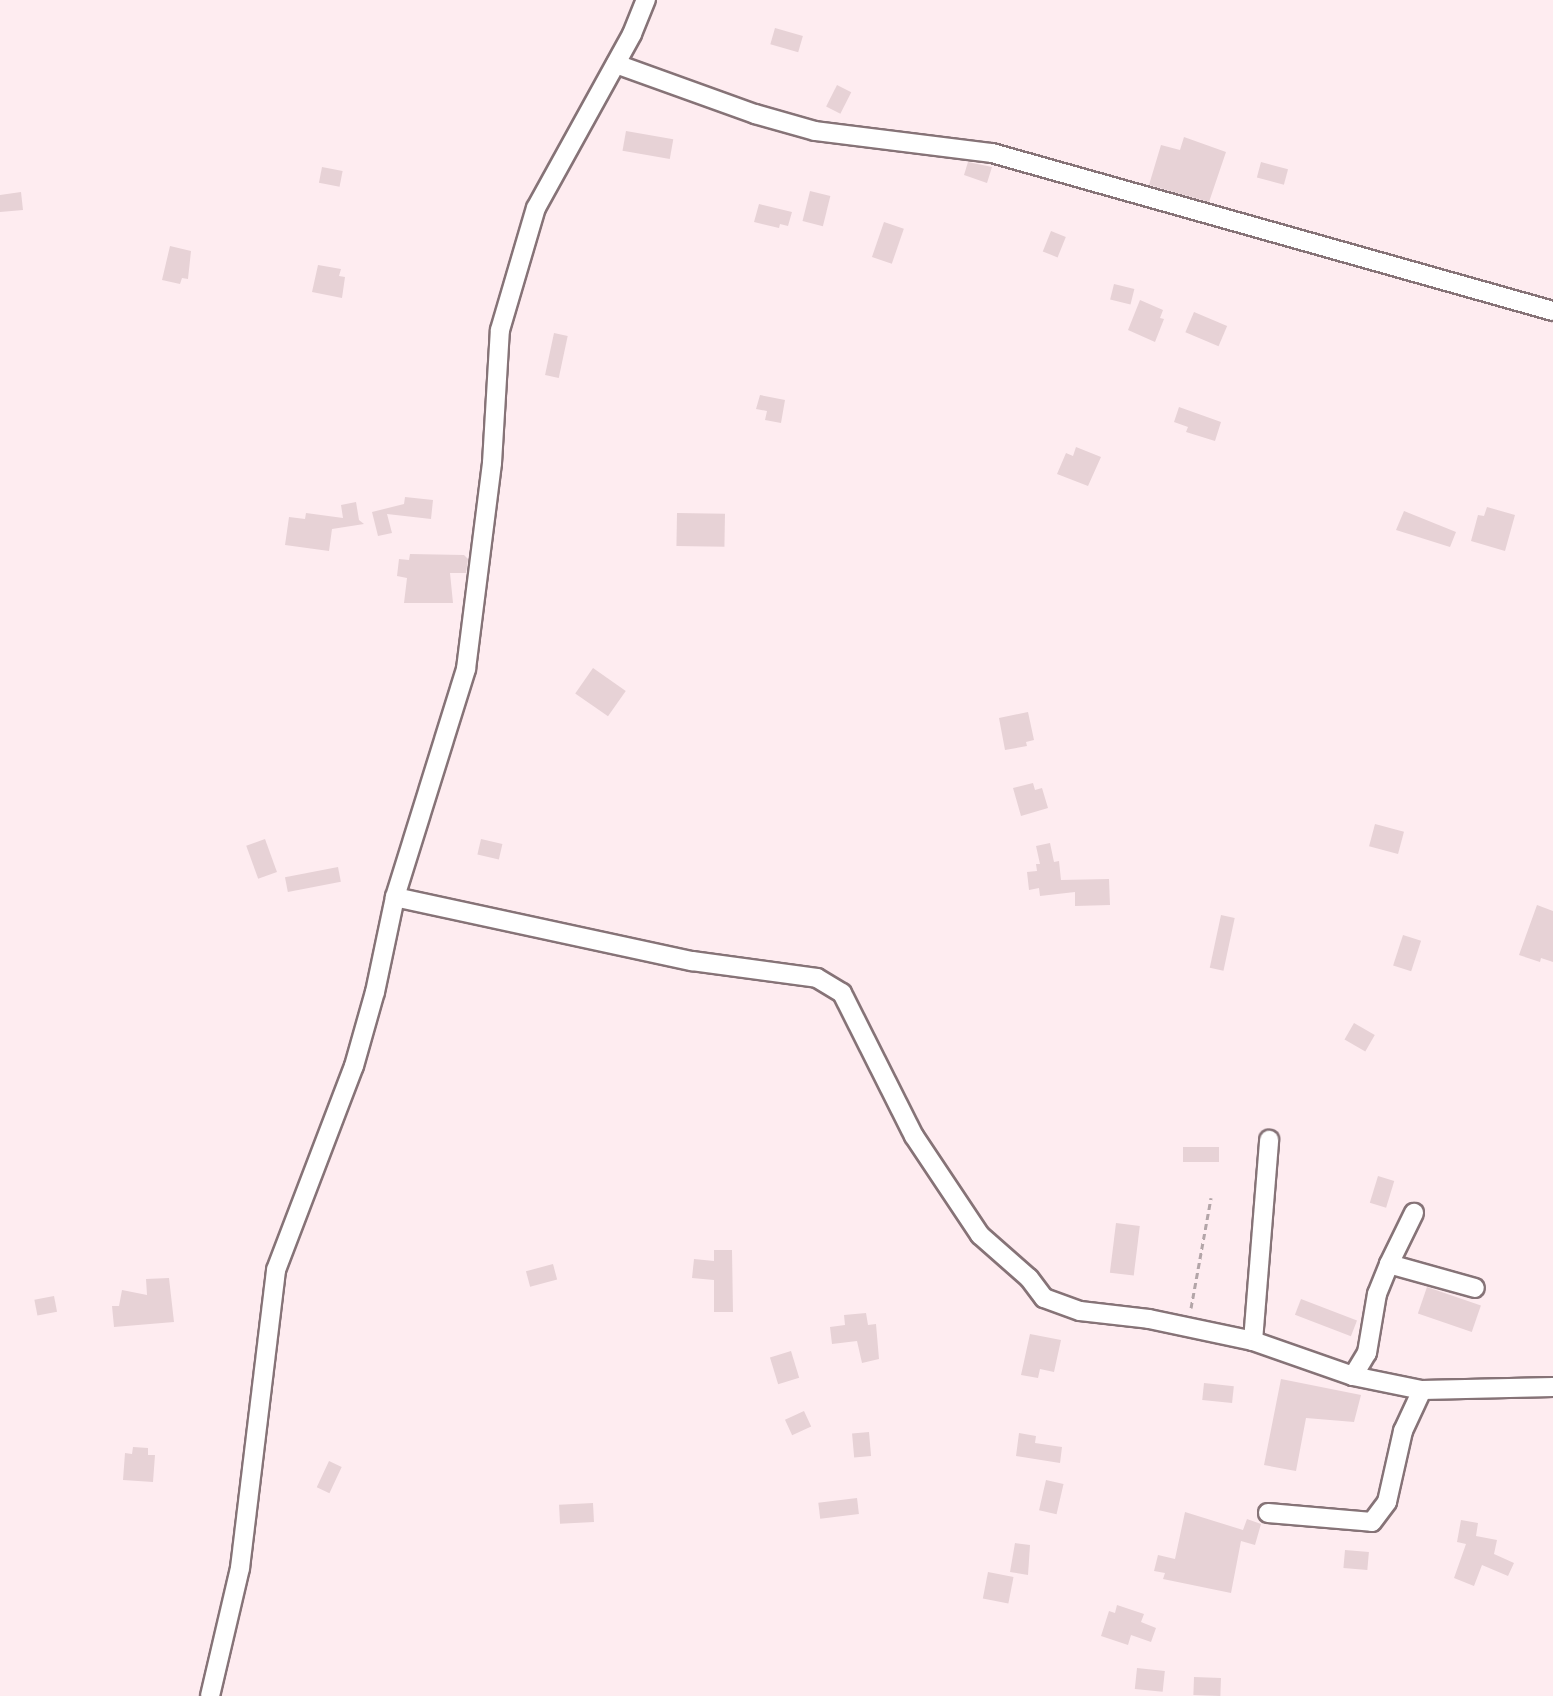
<!DOCTYPE html>
<style>
body{margin:0}
#map{position:relative;width:1553px;height:1696px;overflow:hidden;background:#feecf0;font-family:"PT Sans Narrow",sans-serif}
div>[style]{position:absolute}
.building>*{inset:0;background:#e7d2d6;transform-origin:0 0}
.path>*{height:3px;margin-top:-1.5px;transform-origin:0;background:repeating-linear-gradient(90deg,#b3a5a8 0 6px,transparent 0 10px)}
.roads{filter:drop-shadow(2px 0 #867377) drop-shadow(-2px 0 #867377) drop-shadow(0 2px #867377) drop-shadow(0 -2px #867377)}
.minor>*{height:18px;margin:-9px;padding:0 9px;transform-origin:9px;border-radius:9px;background:#fff}
span{translate:-50% -50%;white-space:nowrap;text-align:center;line-height:1.15;-webkit-text-stroke:6px #feecf0;paint-order:stroke}
</style>
<div id="map">
<div class="building">
<div style="left:775px;top:28px;width:29px;height:17px;rotate:16deg"></div>
<div style="left:837px;top:85px;width:16px;height:24px;rotate:27deg"></div>
<div style="left:626px;top:131px;width:48px;height:20px;rotate:10deg"></div>
<div style="clip-path:polygon(1184px 137px,1226px 152px,1209px 202px,1149px 185px,1161px 145px,1180px 150px)"></div>
<div style="clip-path:polygon(968px 162px,992px 167px,987px 183px,964px 175px)"></div>
<div style="left:1261px;top:162px;width:28px;height:16px;rotate:15deg"></div>
<div style="left:322px;top:167px;width:21px;height:16px;rotate:11deg"></div>
<div style="left:810px;top:191px;width:21px;height:31px;rotate:14deg"></div>
<div style="clip-path:polygon(21px 192px,23px 210px,0 212px,0 195px)"></div>
<div style="clip-path:polygon(759px 204px,792px 212px,788px 226px,780px 224px,779px 228px,754px 222px)"></div>
<div style="left:884px;top:222px;width:21px;height:37px;rotate:19deg"></div>
<div style="left:1051px;top:231px;width:16px;height:22px;rotate:22deg"></div>
<div style="clip-path:polygon(170px 246px,191px 251px,188px 279px,182px 278px,180px 284px,162px 280px)"></div>
<div style="clip-path:polygon(318px 265px,341px 269px,339px 276px,345px 277px,342px 298px,312px 292px)"></div>
<div style="left:1114px;top:284px;width:21px;height:16px;rotate:14deg"></div>
<div style="clip-path:polygon(1140px 300px,1163px 310px,1160px 318px,1164px 319px,1155px 342px,1128px 330px)"></div>
<div style="left:1194px;top:312px;width:36px;height:22px;rotate:23deg"></div>
<div style="left:554px;top:333px;width:14px;height:43px;rotate:12deg"></div>
<div style="clip-path:polygon(760px 395px,785px 400px,781px 423px,765px 420px,767px 411px,756px 409px)"></div>
<div style="clip-path:polygon(1179px 407px,1221px 422px,1215px 441px,1186px 432px,1188px 427px,1174px 422px)"></div>
<div style="clip-path:polygon(1076px 447px,1101px 457px,1088px 486px,1057px 474px,1066px 453px,1073px 456px)"></div>
<div style="clip-path:polygon(405px 497px,433px 500px,431px 519px,387px 514px,392px 533px,378px 536px,372px 512px,404px 504px)"></div>
<div style="clip-path:polygon(356px 502px,359px 520px,364px 524px,332px 529px,329px 551px,285px 545px,289px 517px,305px 519px,306px 513px,343px 518px,341px 505px)"></div>
<div style="clip-path:polygon(1487px 507px,1515px 515px,1505px 551px,1471px 541px,1478px 515px,1484px 516px)"></div>
<div style="clip-path:polygon(1404px 511px,1456px 532px,1450px 547px,1396px 530px)"></div>
<div style="left:677px;top:513px;width:48px;height:33px;rotate:1deg"></div>
<div style="clip-path:polygon(410px 554px,464px 555px,468px 559px,466px 573px,450px 573px,453px 603px,404px 603px,407px 578px,397px 576px,399px 559px,409px 560px)"></div>
<div style="left:593px;top:668px;width:40px;height:31px;rotate:35deg"></div>
<div style="clip-path:polygon(1028px 712px,1034px 740px,1026px 742px,1027px 746px,1005px 750px,999px 718px)"></div>
<div style="clip-path:polygon(1033px 783px,1035px 790px,1042px 788px,1048px 808px,1021px 816px,1013px 788px)"></div>
<div style="left:1375px;top:824px;width:30px;height:23px;rotate:15deg"></div>
<div style="left:265px;top:839px;width:35px;height:20px;rotate:70deg"></div>
<div style="left:481px;top:839px;width:22px;height:16px;rotate:13deg"></div>
<div style="clip-path:polygon(1050px 843px,1054px 862px,1059px 861px,1061px 880px,1109px 879px,1110px 905px,1075px 906px,1075px 892px,1040px 896px,1039px 888px,1029px 890px,1027px 872px,1037px 871px,1036px 864px,1040px 864px,1036px 846px)"></div>
<div style="left:338px;top:867px;width:15px;height:54px;rotate:79deg"></div>
<div style="clip-path:polygon(1537px 905px,1553px 911px,1553px 962px,1541px 958px,1540px 962px,1519px 955px)"></div>
<div style="left:1221px;top:915px;width:14px;height:54px;rotate:12deg"></div>
<div style="left:1403px;top:935px;width:19px;height:32px;rotate:18deg"></div>
<div style="left:1354px;top:1023px;width:24px;height:19px;rotate:30deg"></div>
<div style="left:1183px;top:1147px;width:36px;height:15px"></div>
<div style="left:1378px;top:1176px;width:17px;height:28px;rotate:17deg"></div>
<div style="left:1116px;top:1223px;width:24px;height:50px;rotate:7deg"></div>
<div style="clip-path:polygon(714px 1250px,732px 1250px,733px 1312px,714px 1312px,714px 1280px,692px 1278px,694px 1259px,714px 1261px)"></div>
<div style="left:553px;top:1264px;width:16px;height:28px;rotate:75deg"></div>
<div style="clip-path:polygon(169px 1278px,174px 1322px,114px 1327px,112px 1306px,119px 1306px,122px 1290px,147px 1295px,146px 1279px)"></div>
<div style="left:1427px;top:1287px;width:57px;height:28px;rotate:19deg"></div>
<div style="left:54px;top:1296px;width:16px;height:20px;rotate:79deg"></div>
<div style="left:1301px;top:1299px;width:60px;height:17px;rotate:21deg"></div>
<div style="clip-path:polygon(866px 1313px,868px 1325px,876px 1324px,879px 1359px,862px 1363px,857px 1341px,832px 1344px,830px 1327px,845px 1325px,844px 1315px)"></div>
<div style="clip-path:polygon(1030px 1334px,1061px 1340px,1054px 1372px,1040px 1369px,1038px 1378px,1021px 1375px)"></div>
<div style="left:791px;top:1351px;width:28px;height:22px;rotate:73deg"></div>
<div style="clip-path:polygon(1281px 1379px,1361px 1395px,1354px 1422px,1306px 1418px,1296px 1471px,1264px 1465px)"></div>
<div style="left:1204px;top:1383px;width:30px;height:17px;rotate:6deg"></div>
<div style="left:804px;top:1411px;width:17px;height:21px;rotate:65deg"></div>
<div style="left:869px;top:1432px;width:24px;height:17px;rotate:85deg"></div>
<div style="clip-path:polygon(1019px 1433px,1036px 1436px,1035px 1443px,1062px 1447px,1060px 1463px,1016px 1456px)"></div>
<div style="clip-path:polygon(133px 1447px,148px 1448px,148px 1455px,155px 1455px,153px 1482px,123px 1480px,125px 1453px,132px 1454px)"></div>
<div style="left:329px;top:1461px;width:14px;height:29px;rotate:25deg"></div>
<div style="left:1046px;top:1480px;width:18px;height:31px;rotate:13deg"></div>
<div style="left:857px;top:1498px;width:16px;height:39px;rotate:83deg"></div>
<div style="left:593px;top:1503px;width:19px;height:34px;rotate:87deg"></div>
<div style="clip-path:polygon(1185px 1512px,1243px 1530px,1247px 1519px,1261px 1524px,1255px 1545px,1241px 1541px,1231px 1593px,1163px 1579px,1165px 1573px,1154px 1571px,1158px 1555px,1175px 1559px)"></div>
<div style="clip-path:polygon(1461px 1520px,1478px 1523px,1476px 1536px,1497px 1540px,1494px 1554px,1514px 1563px,1508px 1576px,1482px 1565px,1474px 1586px,1454px 1578px,1466px 1544px,1457px 1542px)"></div>
<div style="clip-path:polygon(1015px 1543px,1030px 1545px,1028px 1575px,1010px 1572px)"></div>
<div style="left:1345px;top:1550px;width:24px;height:18px;rotate:5deg"></div>
<div style="left:988px;top:1572px;width:26px;height:27px;rotate:11deg"></div>
<div style="clip-path:polygon(1117px 1605px,1144px 1614px,1141px 1622px,1156px 1628px,1151px 1642px,1131px 1635px,1128px 1645px,1101px 1636px,1109px 1611px,1115px 1613px)"></div>
<div style="left:1137px;top:1668px;width:28px;height:21px;rotate:6deg"></div>
<div style="left:1194px;top:1677px;width:27px;height:18px;rotate:2deg"></div>
</div>
<div class="path">
<div style="left:1191px;top:1308px;width:112px;rotate:-79.7deg"></div>
</div>
<div class="roads">
<div class="minor">
<div style="left:616px;top:64px;width:148px;rotate:19.8deg"></div>
<div style="left:755px;top:114px;width:62px;rotate:15.8deg"></div>
<div style="left:815px;top:131px;width:178px;rotate:7.1deg"></div>
<div style="left:992px;top:153px;width:583px;rotate:15.73deg"></div>
<div style="left:395px;top:897px;width:304px;rotate:12.2deg"></div>
<div style="left:692px;top:961px;width:126px;rotate:7.7deg"></div>
<div style="left:817px;top:978px;width:29px;rotate:31deg"></div>
<div style="left:842px;top:993px;width:160px;rotate:63.3deg"></div>
<div style="left:914px;top:1136px;width:119px;rotate:56.3deg"></div>
<div style="left:980px;top:1235px;width:65px;rotate:41.3deg"></div>
<div style="left:1029px;top:1278px;width:25px;rotate:53deg"></div>
<div style="left:1044px;top:1298px;width:38px;rotate:20deg"></div>
<div style="left:1080px;top:1311px;width:69px;rotate:6.6deg"></div>
<div style="left:1149px;top:1319px;width:106px;rotate:11.9deg"></div>
<div style="left:1253px;top:1341px;width:106px;rotate:19.3deg"></div>
<div style="left:1353px;top:1376px;width:70px;rotate:11.5deg"></div>
<div style="left:1422px;top:1390px;width:131px;rotate:-1.3deg"></div>
<div style="left:1389px;top:1264px;width:57px;rotate:-63.9deg"></div>
<div style="left:1253px;top:1341px;width:202px;rotate:-85.4deg"></div>
<div style="left:1353px;top:1376px;width:27px;rotate:-59deg"></div>
<div style="left:1367px;top:1353px;width:60px;rotate:-80.4deg"></div>
<div style="left:1377px;top:1294px;width:32px;rotate:-68deg"></div>
<div style="left:1389px;top:1264px;width:89px;rotate:15.6deg"></div>
<div style="left:1268px;top:1513px;width:104px;rotate:4.9deg"></div>
<div style="left:1372px;top:1522px;width:25px;rotate:-53deg"></div>
<div style="left:1387px;top:1502px;width:73px;rotate:-77.3deg"></div>
<div style="left:1403px;top:1431px;width:45px;rotate:-65.1deg"></div>
<div style="left:210px;top:1696px;width:131px;rotate:-76.8deg"></div>
<div style="left:240px;top:1568px;width:300px;rotate:-83.1deg"></div>
<div style="left:276px;top:1270px;width:218px;rotate:-69.1deg"></div>
<div style="left:354px;top:1066px;width:77px;rotate:-74.2deg"></div>
<div style="left:375px;top:992px;width:97px;rotate:-78.1deg"></div>
<div style="left:395px;top:897px;width:239px;rotate:-72.7deg"></div>
<div style="left:466px;top:669px;width:208px;rotate:-82.8deg"></div>
<div style="left:492px;top:463px;width:133px;rotate:-86.6deg"></div>
<div style="left:500px;top:330px;width:127px;rotate:-73.6deg"></div>
<div style="left:536px;top:208px;width:199px;rotate:-61.1deg"></div>
<div style="left:632px;top:34px;width:37px;rotate:-68deg"></div>
</div>
</div>
</div>
